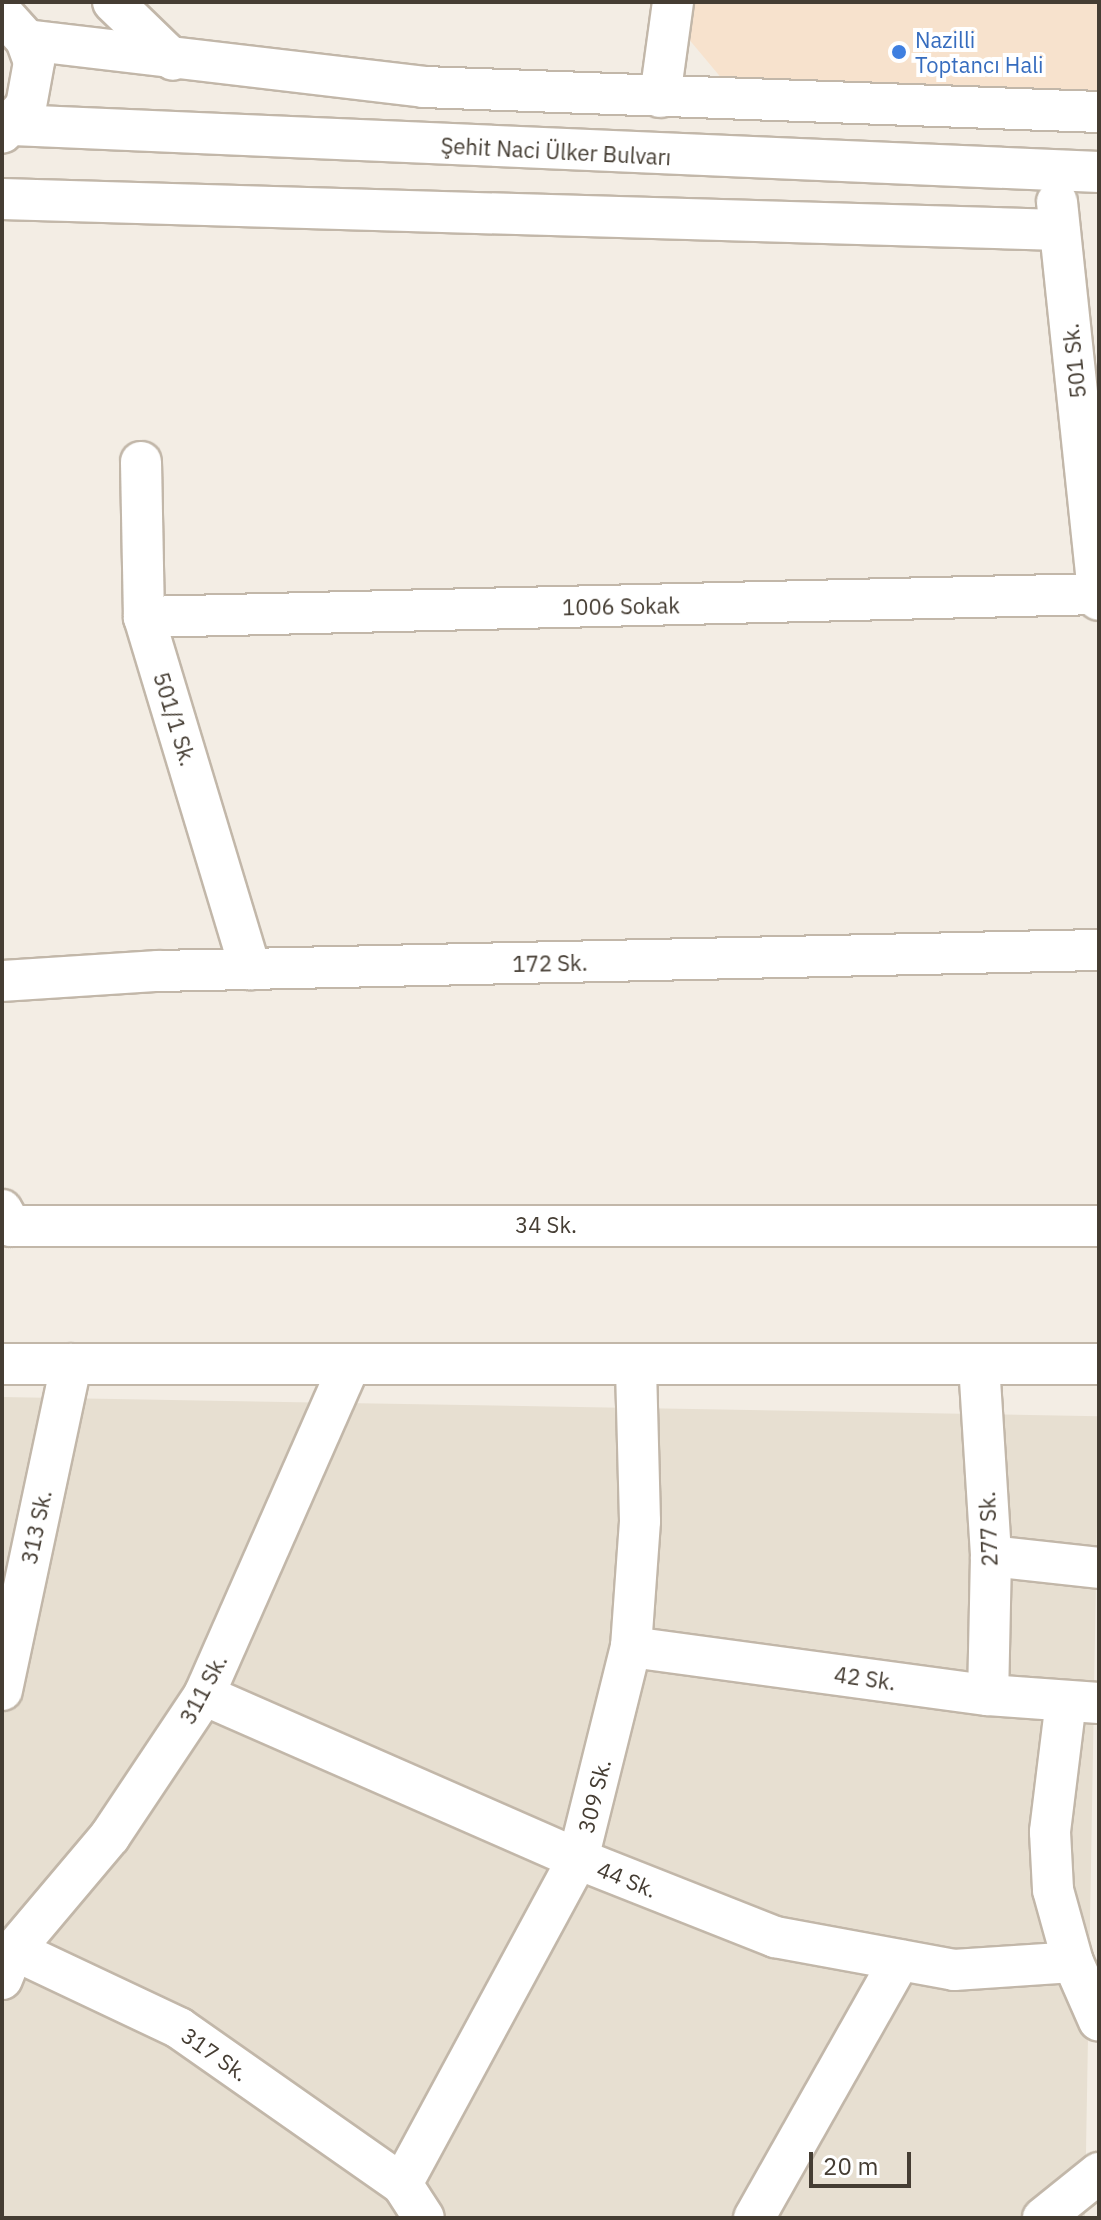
<!DOCTYPE html>
<meta charset="utf-8">
<style>
body{margin:0}
#map{position:relative;width:1101px;height:2220px;overflow:hidden;background:#f3ede4;font-family:"IBM Plex Sans",sans-serif}
div>[style]{position:absolute}
.residential>*{inset:0;background:#e7dfd1;transform-origin:0 0}
.commercial>*{inset:0;background:#f7e2cd}
.roads{filter:drop-shadow(2px 0 #c2b7a9) drop-shadow(-2px 0 #c2b7a9) drop-shadow(0 2px #c2b7a9) drop-shadow(0 -2px #c2b7a9)}
.minor>*{height:40px;margin:-20px;padding:0 20px;transform-origin:20px;border-radius:20px;background:#fff}
.dots>*{width:22px;height:22px;translate:-50% -50%;box-sizing:border-box;border:4px solid #fff;border-radius:50%}
span{translate:-50% -50%;white-space:nowrap;text-align:center;line-height:1.15;-webkit-text-stroke:8px #fff;paint-order:stroke}
.shop-label{font-size:22px;color:#366cbe}
.left{translate:0 -50%;text-align:left}
.street-label{font-size:22px;color:#453d33}
.frame{position:absolute;inset:0;border:4px solid #453d33;pointer-events:none}
.scale{position:absolute;left:809px;top:2152px;width:102px;height:36px;box-sizing:border-box;border:4px solid #453d33;border-top:0;padding-left:10px;font-size:24px;line-height:28px;white-space:nowrap;color:#453d33;-webkit-text-stroke:6px #fff;paint-order:stroke}
</style>
<div id="map">
<div class="residential">
<div style="left:2px;top:1397px;width:1097px;height:821px;rotate:1deg"></div>
</div>
<div class="commercial">
<div style="clip-path:polygon(680px 2px,1099px 2px,1099px 92px,723px 80px,677px 25px)"></div>
</div>
<div class="roads">
<div class="minor">
<div style="left:113px;top:2px;width:83px;rotate:44deg"></div>
<div style="left:2px;top:13px;width:36px;rotate:48deg"></div>
<div style="left:26px;top:40px;width:23px;rotate:70deg"></div>
<div style="left:34px;top:62px;width:45px;rotate:100.3deg"></div>
<div style="left:26px;top:106px;width:36px;rotate:132deg"></div>
<div style="left:26px;top:40px;width:401px;rotate:6.7deg"></div>
<div style="left:424px;top:87px;width:675px;rotate:2.12deg"></div>
<div style="left:660px;top:97px;width:96px;rotate:-82.2deg"></div>
<div style="left:13px;top:125px;width:1087px;rotate:2.48deg"></div>
<div style="left:2px;top:199px;width:1058px;rotate:1.68deg"></div>
<div style="left:1057px;top:202px;width:400px;rotate:84deg"></div>
<div style="left:141px;top:462px;width:155px;rotate:88.9deg"></div>
<div style="left:144px;top:617px;width:368px;rotate:73.2deg"></div>
<div style="left:144px;top:617px;width:954px;rotate:-1.38deg"></div>
<div style="left:2px;top:981px;width:156px;rotate:-3.7deg"></div>
<div style="left:158px;top:971px;width:941px;rotate:-1.28deg"></div>
<div style="left:2px;top:1210px;width:18px;rotate:61deg"></div>
<div style="left:11px;top:1226px;width:1088px"></div>
<div style="left:2px;top:1364px;width:1097px"></div>
<div style="left:979px;top:1364px;width:192px;rotate:86.4deg"></div>
<div style="left:991px;top:1556px;width:139px;rotate:91.2deg"></div>
<div style="left:991px;top:1556px;width:109px;rotate:6.3deg"></div>
<div style="left:631px;top:1647px;width:360px;rotate:7.7deg"></div>
<div style="left:988px;top:1695px;width:111px;rotate:4.1deg"></div>
<div style="left:2px;top:1690px;width:333px;rotate:-78deg"></div>
<div style="left:204px;top:1695px;width:408px;rotate:23.7deg"></div>
<div style="left:578px;top:1859px;width:212px;rotate:21.6deg"></div>
<div style="left:775px;top:1937px;width:182px;rotate:10.4deg"></div>
<div style="left:954px;top:1970px;width:119px;rotate:-3.8deg"></div>
<div style="left:1066px;top:1701px;width:132px;rotate:97deg"></div>
<div style="left:1050px;top:1832px;width:58px;rotate:87deg"></div>
<div style="left:1053px;top:1890px;width:75px;rotate:74.5deg"></div>
<div style="left:1073px;top:1962px;width:64px;rotate:66.2deg"></div>
<div style="left:14px;top:1950px;width:183px;rotate:25.3deg"></div>
<div style="left:179px;top:2028px;width:272px;rotate:35deg"></div>
<div style="left:402px;top:2184px;width:40px;rotate:57.1deg"></div>
<div style="left:2px;top:1979px;width:31px;rotate:-68deg"></div>
<div style="left:14px;top:1950px;width:149px;rotate:-49.9deg"></div>
<div style="left:110px;top:1836px;width:169px;rotate:-56.3deg"></div>
<div style="left:204px;top:1695px;width:360px;rotate:-66.2deg"></div>
<div style="left:402px;top:2184px;width:370px;rotate:-61.6deg"></div>
<div style="left:578px;top:1859px;width:219px;rotate:-76deg"></div>
<div style="left:631px;top:1647px;width:126px;rotate:-85.9deg"></div>
<div style="left:640px;top:1521px;width:156px;rotate:-91.5deg"></div>
<div style="left:754px;top:2218px;width:296px;rotate:-60.5deg"></div>
<div style="left:1043px;top:2218px;width:72px;rotate:-38.8deg"></div>
</div>
</div>
<div class="dots">
<div style="left:899px;top:52px;background:#3f7fe0"></div>
</div>
<div class="shop-label">
<span class="left" style="left:915px;top:52px">Nazilli<br>Toptancı Hali</span>
</div>
<div class="street-label">
<span style="left:556px;top:151px;rotate:3deg">Şehit Naci Ülker Bulvarı</span>
<span style="left:1074px;top:361px;rotate:-96deg">501 Sk.</span>
<span style="left:621px;top:606px;rotate:-1deg">1006 Sokak</span>
<span style="left:175px;top:719px;rotate:73deg">501/1 Sk.</span>
<span style="left:550px;top:963px;rotate:-1deg">172 Sk.</span>
<span style="left:546px;top:1225px">34 Sk.</span>
<span style="left:36px;top:1527px;rotate:-78deg">313 Sk.</span>
<span style="left:988px;top:1529px;rotate:-92deg">277 Sk.</span>
<span style="left:865px;top:1678px;rotate:8deg">42 Sk.</span>
<span style="left:203px;top:1689px;rotate:-62deg">311 Sk.</span>
<span style="left:594px;top:1796px;rotate:-76deg">309 Sk.</span>
<span style="left:627px;top:1879px;rotate:22deg">44 Sk.</span>
<span style="left:215px;top:2054px;rotate:35deg">317 Sk.</span>
</div>
<div class="frame"></div>
<div class="scale">20 m</div>
</div>
